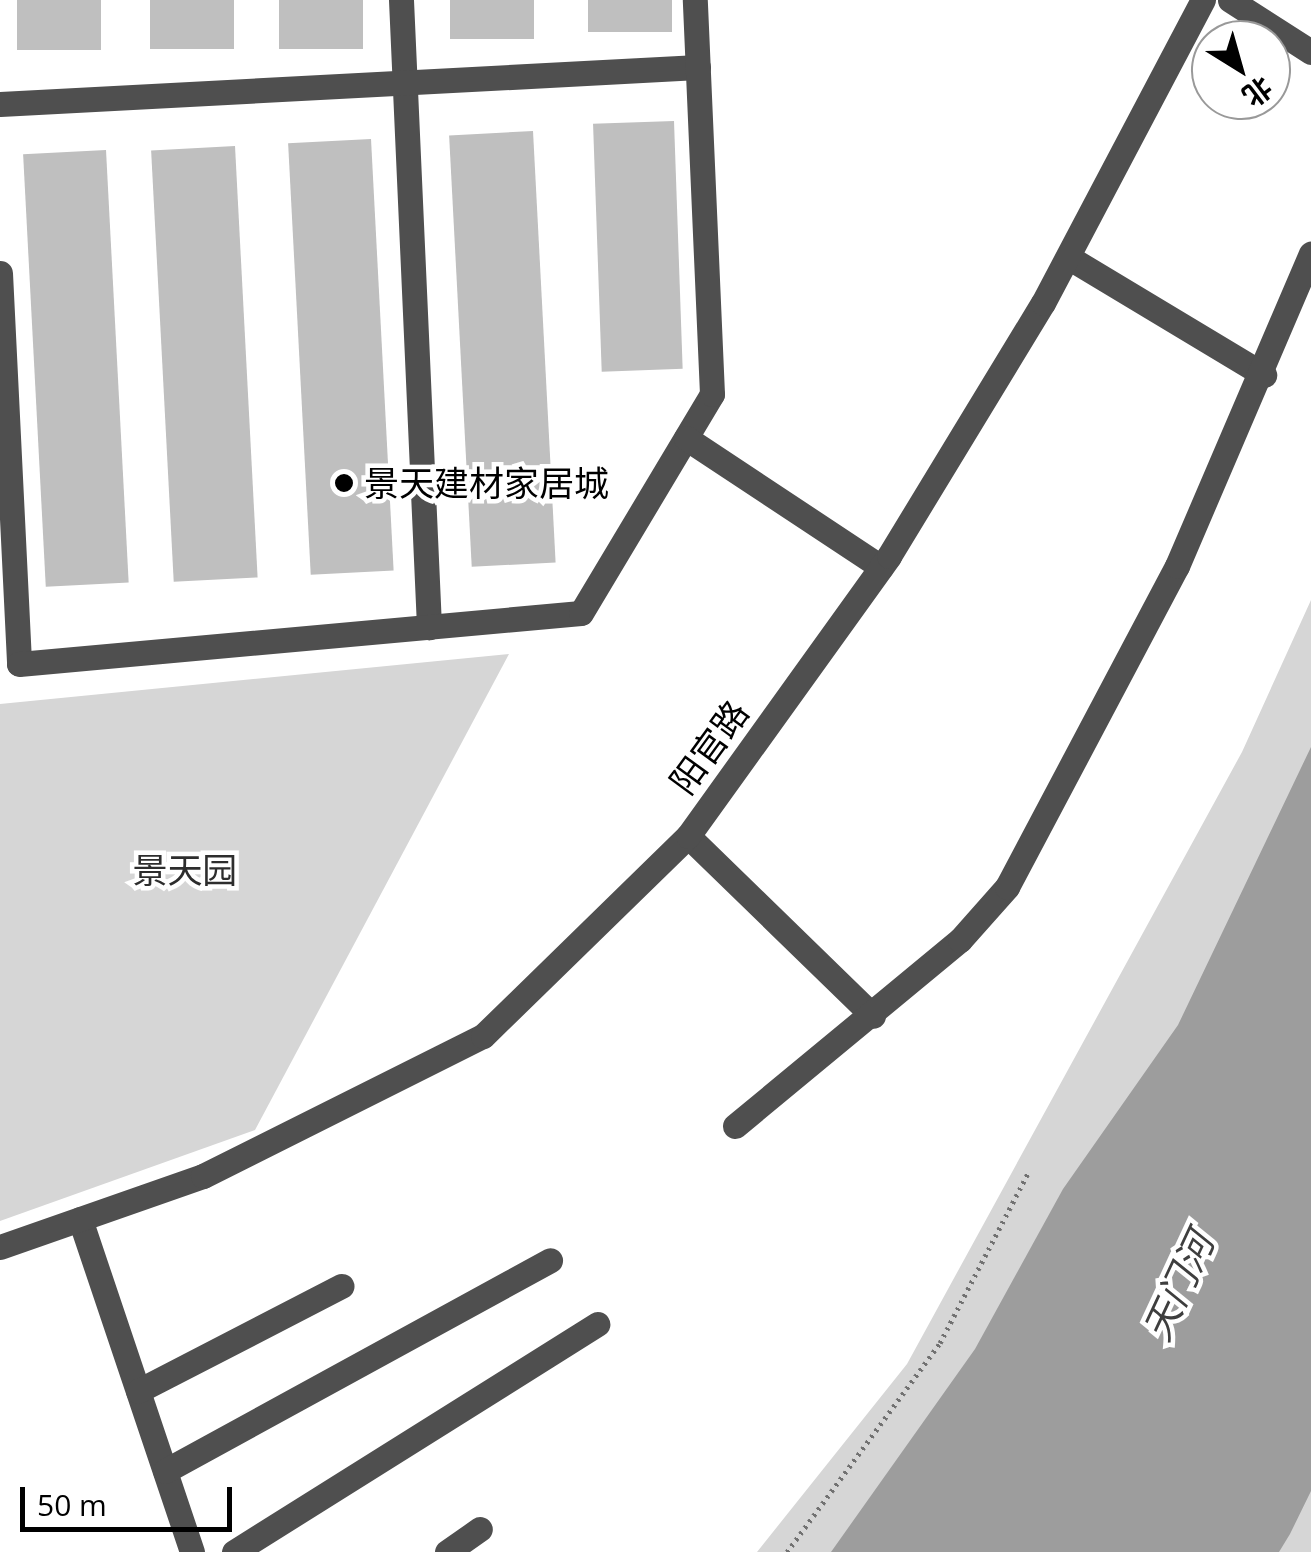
<!DOCTYPE html>
<meta charset="utf-8">
<style>
body{margin:0}
#map{position:relative;width:1311px;height:1552px;overflow:hidden;background:#fff;font-family:"Open Sans","Noto Sans SC",sans-serif}
div>[style]{position:absolute}
.green>*{inset:0;background:#d6d6d6}
.water>*{inset:0;background:#9d9d9d}
.building>*{inset:0;background:#bfbfbf;transform-origin:0 0}
.path>*{height:5px;margin-top:-2.5px;transform-origin:0;background:repeating-linear-gradient(90deg,#717171 0 2.5px,transparent 0 7.5px)}
.minor>*{height:25px;margin:-12.5px;padding:0 12.5px;transform-origin:12.5px;border-radius:12.5px;background:#4f4f4f}
.dots>*{width:28px;height:28px;translate:-50% -50%;box-sizing:border-box;border:5px solid #fff;border-radius:50%}
span{translate:-50% -50%;white-space:nowrap;text-align:center;line-height:1.15;-webkit-text-stroke:9px #fff;paint-order:stroke}
.poi-label{font-size:35px;color:#000}
.left{translate:0 -50%;text-align:left}
.street-label{font-size:35px;color:#000}
.park-label{font-size:35px;color:#2d2d2d}
.water-label{font-size:38px;color:#3e3e3e;font-style:italic}
.north{position:absolute;left:1191px;top:20px;width:100px;height:100px;box-sizing:border-box;background:#fff;border:2px solid #999;border-radius:50%;rotate:143deg;font-size:28px;font-weight:700;line-height:40px;text-align:center;color:#000}
.north::after{content:'';display:block;margin:auto;width:35px;height:45px;background:#000;clip-path:polygon(50% 0,100% 100%,50% 72%,0 100%)}
.scale{position:absolute;left:20px;top:1487px;width:212px;height:45px;box-sizing:border-box;border:5px solid #000;border-top:0;padding-left:12px;font-size:30px;line-height:35px;white-space:nowrap;color:#000;-webkit-text-stroke:8px #fff;paint-order:stroke}
</style>
<div id="map">
<div class="green">
<div style="clip-path:polygon(1311px 600px,1311px 1552px,757px 1552px,907px 1364px,1242px 752px)"></div>
<div style="clip-path:polygon(509px 654px,255px 1130px,0 1221px,0 704px)"></div>
</div>
<div class="water">
<div style="clip-path:polygon(1311px 747px,1311px 1491px,1290px 1534px,1279px 1552px,831px 1552px,975px 1349px,1063px 1189px,1178px 1025px)"></div>
</div>
<div class="building">
<div style="left:17px;top:0;width:84px;height:50px"></div>
<div style="left:150px;top:0;width:84px;height:49px"></div>
<div style="left:279px;top:0;width:84px;height:49px"></div>
<div style="left:450px;top:0;width:84px;height:39px"></div>
<div style="left:588px;top:0;width:84px;height:32px"></div>
<div style="left:674px;top:121px;width:248px;height:81px;rotate:88deg"></div>
<div style="left:533px;top:131px;width:432px;height:84px;rotate:87deg"></div>
<div style="left:371px;top:139px;width:432px;height:83px;rotate:87deg"></div>
<div style="left:235px;top:146px;width:432px;height:84px;rotate:87deg"></div>
<div style="left:106px;top:150px;width:433px;height:83px;rotate:87deg"></div>
</div>
<div class="path">
<div style="left:787px;top:1552px;width:259px;rotate:-53.8deg"></div>
<div style="left:940px;top:1343px;width:191px;rotate:-62.6deg"></div>
</div>
<div class="minor">
<div style="left:401px;top:0;width:628px;rotate:87.44deg"></div>
<div style="left:1230px;top:0;width:96px;rotate:32.7deg"></div>
<div style="left:0;top:104px;width:699px;rotate:-3.03deg"></div>
<div style="left:1068px;top:257px;width:229px;rotate:31deg"></div>
<div style="left:0;top:273px;width:391px;rotate:87.2deg"></div>
<div style="left:19px;top:664px;width:564px;rotate:-5.19deg"></div>
<div style="left:581px;top:613px;width:255px;rotate:-59.1deg"></div>
<div style="left:712px;top:394px;width:394px;rotate:-92.5deg"></div>
<div style="left:686px;top:438px;width:234px;rotate:33.5deg"></div>
<div style="left:688px;top:836px;width:258px;rotate:44.2deg"></div>
<div style="left:735px;top:1126px;width:292px;rotate:-39.6deg"></div>
<div style="left:960px;top:940px;width:71px;rotate:-48.4deg"></div>
<div style="left:1007px;top:887px;width:363px;rotate:-62.1deg"></div>
<div style="left:1177px;top:566px;width:340px;rotate:-66.8deg"></div>
<div style="left:80px;top:1219px;width:351px;rotate:71.4deg"></div>
<div style="left:0;top:1247px;width:215px;rotate:-19.3deg"></div>
<div style="left:203px;top:1176px;width:313px;rotate:-26.6deg"></div>
<div style="left:483px;top:1036px;width:286px;rotate:-44.3deg"></div>
<div style="left:688px;top:836px;width:345px;rotate:-54.3deg"></div>
<div style="left:889px;top:556px;width:296px;rotate:-58.7deg"></div>
<div style="left:1043px;top:303px;width:343px;rotate:-62.2deg"></div>
<div style="left:138px;top:1391px;width:229px;rotate:-27.3deg"></div>
<div style="left:165px;top:1471px;width:439px;rotate:-28.7deg"></div>
<div style="left:234px;top:1552px;width:429px;rotate:-32.1deg"></div>
<div style="left:447px;top:1552px;width:40px;rotate:-34.9deg"></div>
</div>
<div class="dots">
<div style="left:344px;top:483px;background:#000"></div>
</div>
<div class="poi-label">
<span class="left" style="left:364px;top:483px">景天建材家居城</span>
</div>
<div class="street-label">
<span style="left:709px;top:747px;rotate:-54deg">阳官路</span>
</div>
<div class="park-label">
<span style="left:185px;top:870px">景天园</span>
</div>
<div class="water-label">
<span style="left:1178px;top:1286px;rotate:-65deg">天门河</span>
</div>
<div class="north">北</div>
<div class="scale">50 m</div>
</div>
